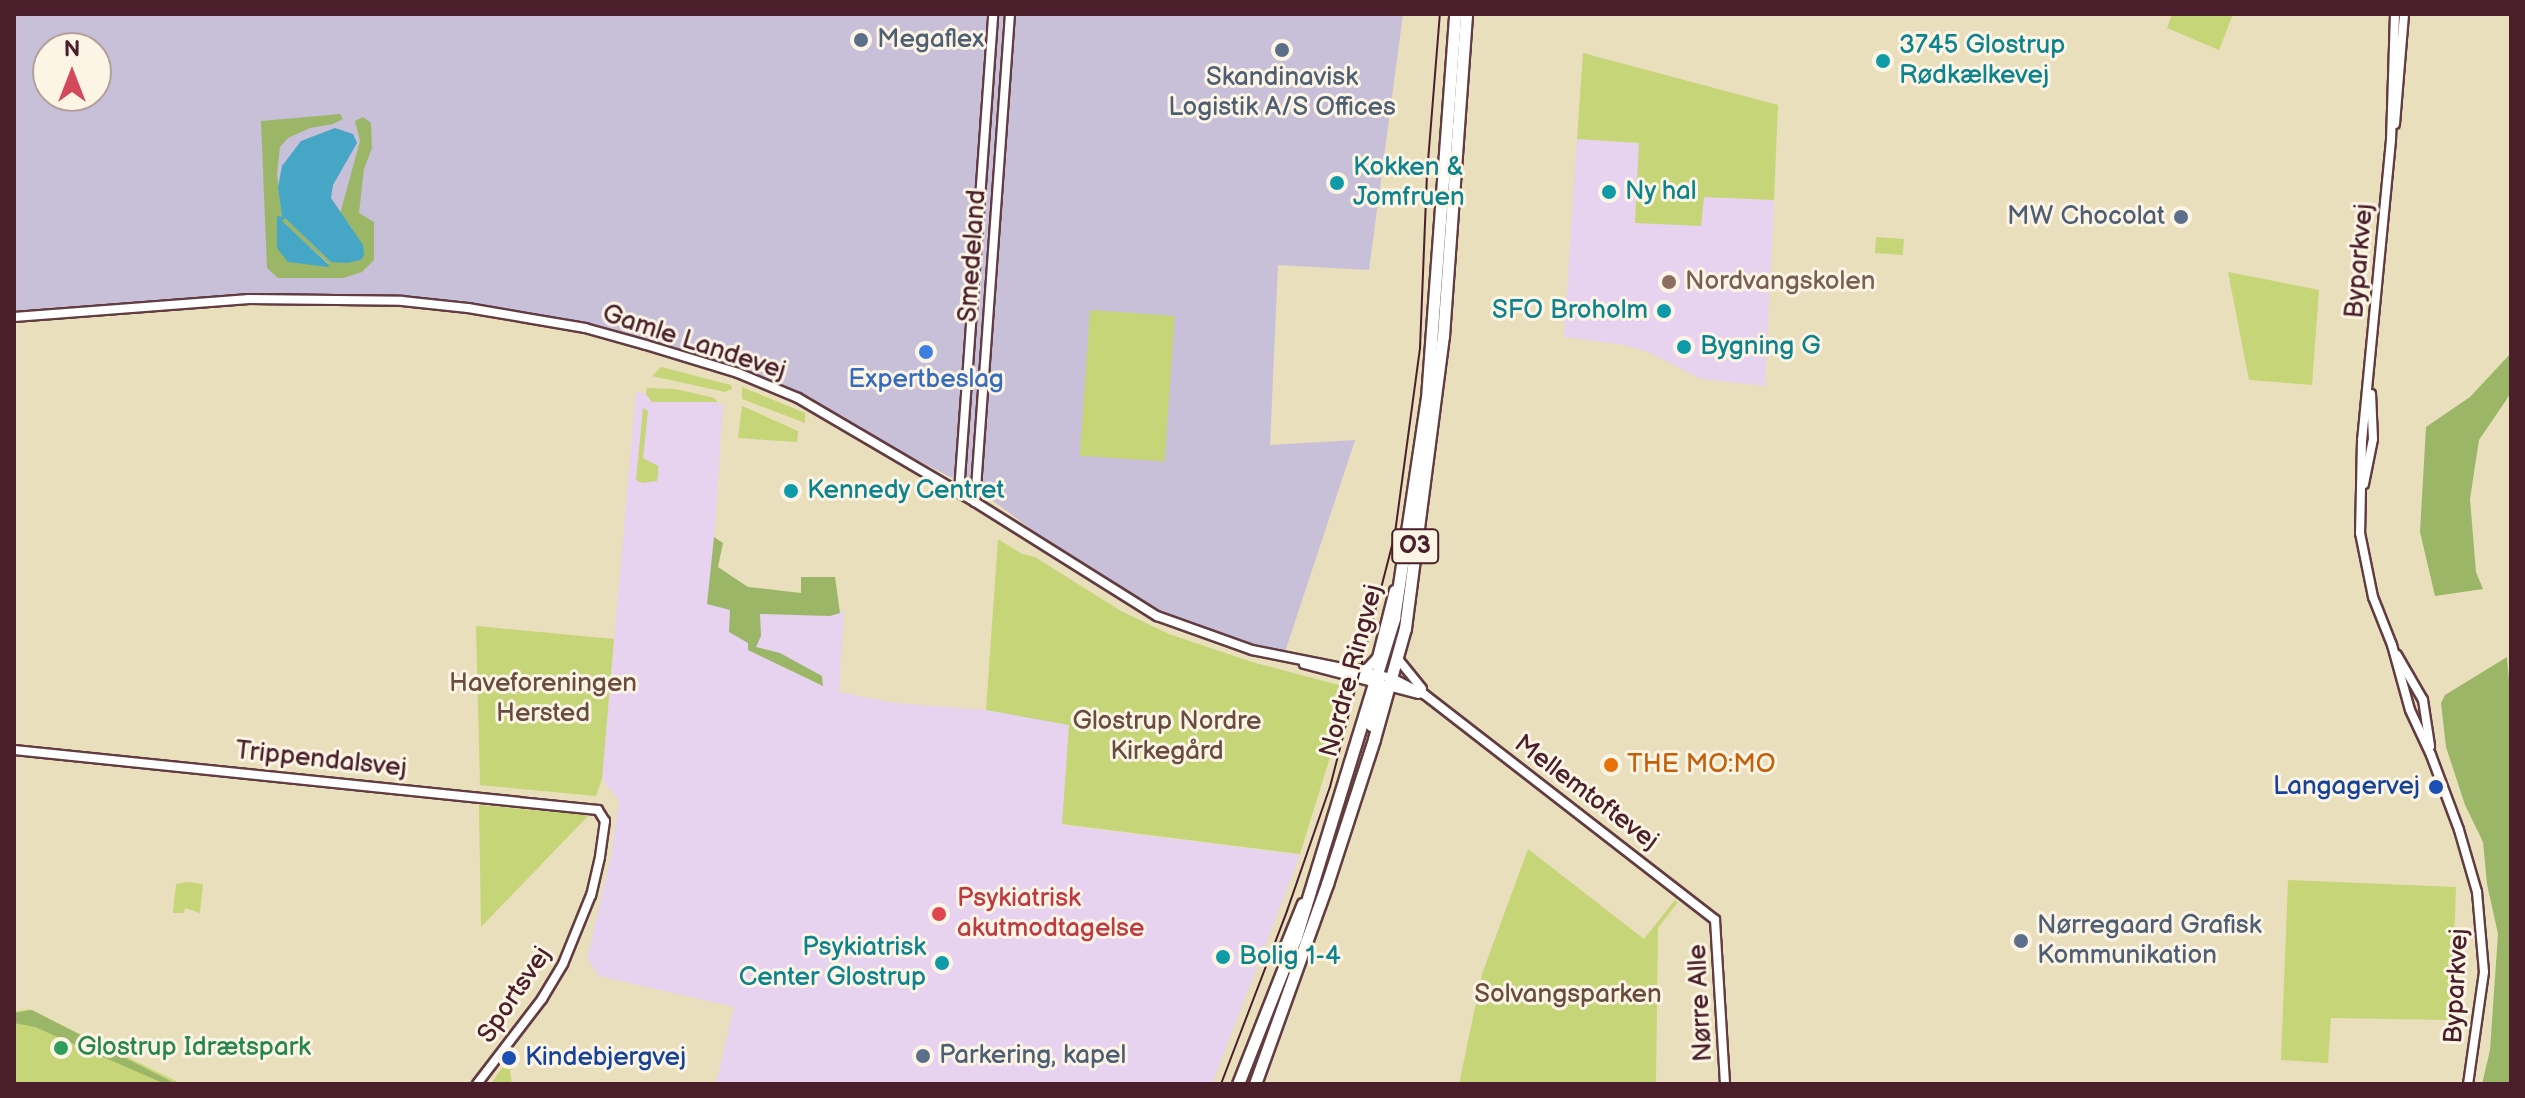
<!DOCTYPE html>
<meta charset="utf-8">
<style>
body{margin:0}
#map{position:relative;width:2525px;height:1098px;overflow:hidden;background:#e9dfbc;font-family:"Balsamiq Sans",sans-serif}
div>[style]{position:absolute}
.built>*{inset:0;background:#e7d2ef}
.industrial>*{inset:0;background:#c8bfd8}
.green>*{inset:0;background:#c5d577;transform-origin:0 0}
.forest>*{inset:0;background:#9cb668}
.water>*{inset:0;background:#46a6c5}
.roads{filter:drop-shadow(2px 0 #623c41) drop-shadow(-2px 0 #623c41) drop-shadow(0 2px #623c41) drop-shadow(0 -2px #623c41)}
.tertiary>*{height:8px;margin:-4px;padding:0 4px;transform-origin:4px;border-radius:4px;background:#fff}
.secondary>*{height:9px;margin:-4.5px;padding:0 4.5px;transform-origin:4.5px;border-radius:4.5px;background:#fff}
.primary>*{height:11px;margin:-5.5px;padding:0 5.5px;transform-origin:5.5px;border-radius:5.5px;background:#fff}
.tram>*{height:2px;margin:-1px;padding:0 1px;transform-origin:1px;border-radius:1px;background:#4a1f2b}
.dots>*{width:22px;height:22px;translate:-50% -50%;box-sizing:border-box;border:4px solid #fcf5e5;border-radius:50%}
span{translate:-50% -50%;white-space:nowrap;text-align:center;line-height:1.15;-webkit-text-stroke:6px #fcf5e5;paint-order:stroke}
.shield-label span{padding:2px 6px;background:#fcf5e5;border:2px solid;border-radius:6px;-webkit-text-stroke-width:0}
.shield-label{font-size:24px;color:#4a1f2b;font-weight:700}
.service-label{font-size:26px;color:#4e5e75}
.left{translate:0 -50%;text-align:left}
.right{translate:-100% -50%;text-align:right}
.culture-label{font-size:26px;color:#0d838f}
.street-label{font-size:26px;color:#4a1f2b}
.education-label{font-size:26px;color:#785e54}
.shop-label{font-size:26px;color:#366cbe}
.park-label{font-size:26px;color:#694c3e}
.food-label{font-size:26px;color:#c56008}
.transit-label{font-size:26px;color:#164399}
.health-label{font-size:26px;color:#be3a42}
.leisure-label{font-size:26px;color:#27864d}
.frame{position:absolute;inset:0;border:16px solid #4a1f2b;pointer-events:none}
.north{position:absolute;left:32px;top:32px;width:80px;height:80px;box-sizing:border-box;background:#fcf5e5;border:2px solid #b59f9b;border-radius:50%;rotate:0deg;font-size:22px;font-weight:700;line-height:32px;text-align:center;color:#4a1f2b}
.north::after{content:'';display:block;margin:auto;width:28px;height:36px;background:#d1495b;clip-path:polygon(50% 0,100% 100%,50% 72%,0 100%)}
</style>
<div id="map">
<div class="built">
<div style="clip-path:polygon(1577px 139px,1640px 143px,1635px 222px,1703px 197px,1774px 200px,1765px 386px,1701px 379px,1648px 352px,1624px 345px,1564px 337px)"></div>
<div style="clip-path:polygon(636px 392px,723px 404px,710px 604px,844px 611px,839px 692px,895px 703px,986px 710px,1069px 724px,1064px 825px,1300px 855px,1212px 1084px,716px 1084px,734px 1007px,599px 976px,587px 959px,611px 856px,619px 801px,602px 779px)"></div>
</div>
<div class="industrial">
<div style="clip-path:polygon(evenodd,14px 14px,1403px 14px,1369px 270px,1278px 265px,1270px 445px,1355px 440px,1285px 652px,1198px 629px,1096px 577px,985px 495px,869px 435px,687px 351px,557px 318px,360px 299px,292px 296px,14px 316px,14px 14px,48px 48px,96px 48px,96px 96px,48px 96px,48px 48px)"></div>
</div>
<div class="green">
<div style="clip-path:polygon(2172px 14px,2233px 14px,2219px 50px,2167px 28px)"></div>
<div style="clip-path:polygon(1583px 53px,1778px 105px,1774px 200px,1704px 197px,1701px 226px,1635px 223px,1639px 143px,1577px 139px)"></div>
<div style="left:1876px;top:237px;width:28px;height:16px;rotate:4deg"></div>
<div style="clip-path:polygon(2228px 272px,2319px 290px,2312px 385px,2249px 380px)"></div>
<div style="left:1090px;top:310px;width:85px;height:146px;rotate:4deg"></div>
<div style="clip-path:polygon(661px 367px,731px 385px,732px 389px,725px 392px,652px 376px)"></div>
<div style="clip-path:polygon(742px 387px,805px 413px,805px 423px,742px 399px)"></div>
<div style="clip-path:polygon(647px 388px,675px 389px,715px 398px,717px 402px,652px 402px,646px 394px)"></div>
<div style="clip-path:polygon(742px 406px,798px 431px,797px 442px,738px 438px)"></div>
<div style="clip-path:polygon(643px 408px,648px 411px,643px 458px,658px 466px,658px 473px,657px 481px,642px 483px,636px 480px)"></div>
<div style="clip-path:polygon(998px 539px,1022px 554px,1035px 557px,1121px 611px,1169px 634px,1252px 662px,1339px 685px,1340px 725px,1300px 854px,1062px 824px,1069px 725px,986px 710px)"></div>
<div style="clip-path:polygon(476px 626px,614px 639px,602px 779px,596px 796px,480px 785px)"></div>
<div style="clip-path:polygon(479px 805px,589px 815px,481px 927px)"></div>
<div style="clip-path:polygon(1528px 849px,1644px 939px,1675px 900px,1678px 902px,1658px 928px,1656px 1084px,1459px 1084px,1482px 974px)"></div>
<div style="clip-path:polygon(2288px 880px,2456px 887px,2451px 1020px,2331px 1018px,2328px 1063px,2281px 1060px)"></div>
<div style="clip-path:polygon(187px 882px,203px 884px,200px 913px,185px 908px,184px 913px,173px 913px,176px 884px)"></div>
<div style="clip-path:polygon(29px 1009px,182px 1084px,14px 1084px,14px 1012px)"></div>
<div style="clip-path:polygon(513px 1052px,520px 1054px,518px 1063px,510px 1071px,512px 1084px,491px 1084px)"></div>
</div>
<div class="forest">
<div style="clip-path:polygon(340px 114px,343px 119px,333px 124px,310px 128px,288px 138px,280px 147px,277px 174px,282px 217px,277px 217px,277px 248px,329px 264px,281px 221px,285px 218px,331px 262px,352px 228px,340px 214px,360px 141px,355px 121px,363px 117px,371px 123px,372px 148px,364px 169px,359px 213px,374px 222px,374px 260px,362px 272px,343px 278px,278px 278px,267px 268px,261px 121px)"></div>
<div style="clip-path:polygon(2511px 353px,2511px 393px,2479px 440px,2470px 499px,2476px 572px,2483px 589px,2435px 596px,2420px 532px,2426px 427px,2470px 397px)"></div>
<div style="clip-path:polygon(714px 537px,723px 543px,718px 567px,748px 587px,801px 593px,801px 577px,835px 577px,840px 613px,830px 616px,760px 614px,761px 636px,756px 647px,780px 653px,822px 676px,823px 686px,748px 650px,748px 643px,729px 632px,730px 610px,707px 604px)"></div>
<div style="clip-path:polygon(2507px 657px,2511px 703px,2511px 1084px,2482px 1084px,2490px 1050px,2498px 934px,2487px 884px,2483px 842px,2465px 805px,2446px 747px,2441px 703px,2445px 695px)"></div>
<div style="clip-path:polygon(32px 1010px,176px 1084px,165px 1084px,35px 1027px,14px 1023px,14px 1013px)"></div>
</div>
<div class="water">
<div style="clip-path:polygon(335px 128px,353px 134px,357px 143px,333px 185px,331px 198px,363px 245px,364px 255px,361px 260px,347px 263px,331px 262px,285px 218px,282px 221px,329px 265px,328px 267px,288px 262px,277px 248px,277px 216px,282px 217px,278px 187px,282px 166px,301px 141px)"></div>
</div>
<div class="roads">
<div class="tertiary">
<div style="left:2395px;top:14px;width:126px;rotate:91.8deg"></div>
<div style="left:2391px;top:140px;width:301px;rotate:95.5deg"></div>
<div style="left:2362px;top:440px;width:93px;rotate:91.2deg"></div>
<div style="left:2360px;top:533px;width:65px;rotate:78.5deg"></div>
<div style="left:2373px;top:597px;width:52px;rotate:68.4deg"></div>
<div style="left:2392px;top:645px;width:67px;rotate:74.5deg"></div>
<div style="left:2410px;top:710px;width:50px;rotate:65deg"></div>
<div style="left:2431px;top:755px;width:80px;rotate:69.5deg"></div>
<div style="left:2459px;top:830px;width:65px;rotate:73.8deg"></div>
<div style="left:2477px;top:892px;width:80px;rotate:85deg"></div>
<div style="left:2484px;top:972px;width:113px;rotate:98.1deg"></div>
<div style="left:2395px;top:124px;width:110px;rotate:-85.3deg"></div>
<div style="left:14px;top:317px;width:236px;rotate:-4.4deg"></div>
<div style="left:249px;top:299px;width:153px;rotate:0.7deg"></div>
<div style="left:402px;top:301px;width:66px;rotate:6.1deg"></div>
<div style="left:468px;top:308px;width:119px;rotate:9.7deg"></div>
<div style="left:585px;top:328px;width:63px;rotate:15.6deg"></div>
<div style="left:646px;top:345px;width:96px;rotate:16.9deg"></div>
<div style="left:738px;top:373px;width:65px;rotate:22.6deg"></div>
<div style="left:798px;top:398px;width:205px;rotate:30.4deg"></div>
<div style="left:975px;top:502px;width:215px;rotate:32.1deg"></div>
<div style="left:1157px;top:616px;width:101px;rotate:19.7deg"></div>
<div style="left:1252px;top:650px;width:143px;rotate:11.3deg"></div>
<div style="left:1392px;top:678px;width:36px;rotate:27deg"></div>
<div style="left:1424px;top:694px;width:368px;rotate:37.8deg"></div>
<div style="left:1715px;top:920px;width:164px;rotate:86.5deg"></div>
<div style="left:2364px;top:484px;width:46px;rotate:-78.7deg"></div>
<div style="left:2373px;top:439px;width:45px;rotate:-92.5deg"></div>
<div style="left:959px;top:492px;width:479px;rotate:-85.9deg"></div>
<div style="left:975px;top:502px;width:489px;rotate:-85.9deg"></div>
<div style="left:2397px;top:655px;width:52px;rotate:60deg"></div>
<div style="left:2423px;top:700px;width:47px;rotate:81.3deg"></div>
<div style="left:1398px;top:659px;width:38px;rotate:51deg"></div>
<div style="left:1304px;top:664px;width:118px;rotate:14.7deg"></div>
<div style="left:14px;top:750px;width:587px;rotate:5.87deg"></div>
<div style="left:598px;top:810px;width:13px;rotate:58deg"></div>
<div style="left:605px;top:821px;width:36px;rotate:98deg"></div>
<div style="left:600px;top:857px;width:39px;rotate:103deg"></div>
<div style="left:591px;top:895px;width:74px;rotate:112.1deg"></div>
<div style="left:563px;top:964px;width:41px;rotate:121deg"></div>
<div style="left:542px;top:999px;width:107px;rotate:127.4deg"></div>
</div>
<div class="secondary">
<div style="left:1359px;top:669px;width:7px"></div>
<div style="left:1366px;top:669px;width:16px;rotate:-47deg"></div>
<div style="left:1377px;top:657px;width:69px;rotate:-75.8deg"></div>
<div style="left:1281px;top:955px;width:56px;rotate:-68deg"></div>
</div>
<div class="primary">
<div style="left:1371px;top:725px;width:43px;rotate:-79.2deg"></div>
<div style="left:1238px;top:1084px;width:158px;rotate:-68.5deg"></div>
<div style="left:1296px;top:937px;width:334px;rotate:-72.9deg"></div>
<div style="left:1394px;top:618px;width:222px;rotate:-81.5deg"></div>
<div style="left:1427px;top:398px;width:385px;rotate:-85.8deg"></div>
<div style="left:1255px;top:1084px;width:213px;rotate:-70.2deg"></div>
<div style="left:1327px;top:884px;width:152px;rotate:-72deg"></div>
<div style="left:1374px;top:739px;width:115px;rotate:-74.4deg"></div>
<div style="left:1405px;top:628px;width:294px;rotate:-82.6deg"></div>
<div style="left:1443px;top:336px;width:323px;rotate:-85.9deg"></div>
</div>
</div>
<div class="tram">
<div style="left:1221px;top:1084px;width:185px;rotate:-69.1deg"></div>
<div style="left:1287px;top:911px;width:131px;rotate:-70.9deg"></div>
<div style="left:1330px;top:787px;width:262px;rotate:-75.6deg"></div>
<div style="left:1395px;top:533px;width:187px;rotate:-82.3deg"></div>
<div style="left:1420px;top:348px;width:174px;rotate:-87.7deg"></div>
<div style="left:1427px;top:174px;width:161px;rotate:-85.4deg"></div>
</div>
<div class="dots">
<div style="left:861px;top:40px;background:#5c6f8a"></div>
<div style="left:1282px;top:50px;background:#5c6f8a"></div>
<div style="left:1883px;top:61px;background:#0f9aa8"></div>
<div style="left:1337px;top:183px;background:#0f9aa8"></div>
<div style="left:1609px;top:192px;background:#0f9aa8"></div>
<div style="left:2181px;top:217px;background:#5c6f8a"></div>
<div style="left:1669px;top:282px;background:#8d6e63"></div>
<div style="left:1664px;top:311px;background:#0f9aa8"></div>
<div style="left:1684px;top:347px;background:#0f9aa8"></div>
<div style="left:926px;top:352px;background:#3f7fe0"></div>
<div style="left:791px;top:491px;background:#0f9aa8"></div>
<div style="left:1611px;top:765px;background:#e8710a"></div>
<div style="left:2436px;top:787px;background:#1a4fb4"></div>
<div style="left:939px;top:914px;background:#e0444e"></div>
<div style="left:2021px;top:941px;background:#5c6f8a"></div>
<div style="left:1223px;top:957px;background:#0f9aa8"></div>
<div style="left:942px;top:963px;background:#0f9aa8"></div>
<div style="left:61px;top:1048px;background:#2e9e5b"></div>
<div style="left:923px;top:1056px;background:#5c6f8a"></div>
<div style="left:509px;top:1058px;background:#1a4fb4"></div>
</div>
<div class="shield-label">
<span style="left:1415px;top:546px">O3</span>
</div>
<div class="service-label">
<span class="left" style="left:877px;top:40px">Megaflex</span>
<span style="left:1282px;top:93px">Skandinavisk<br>Logistik A/S Offices</span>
<span class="right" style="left:2165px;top:217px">MW Chocolat</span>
<span class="left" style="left:2037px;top:941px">Nørregaard Grafisk<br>Kommunikation</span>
<span class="left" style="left:939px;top:1056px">Parkering, kapel</span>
</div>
<div class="culture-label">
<span class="left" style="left:1899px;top:61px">3745 Glostrup<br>Rødkælkevej</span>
<span class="left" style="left:1353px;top:183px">Kokken &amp;<br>Jomfruen</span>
<span class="left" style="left:1625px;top:192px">Ny hal</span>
<span class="right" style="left:1648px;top:311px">SFO Broholm</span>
<span class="left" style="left:1700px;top:347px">Bygning G</span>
<span class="left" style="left:807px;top:491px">Kennedy Centret</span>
<span class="right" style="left:926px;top:963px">Psykiatrisk<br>Center Glostrup</span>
<span class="left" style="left:1239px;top:957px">Bolig 1-4</span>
</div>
<div class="street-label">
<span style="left:973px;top:256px;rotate:-86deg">Smedeland</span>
<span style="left:2360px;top:261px;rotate:-85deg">Byparkvej</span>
<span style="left:694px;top:343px;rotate:18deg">Gamle Landevej</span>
<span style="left:1352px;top:671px;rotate:-75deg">Nordre Ringvej</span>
<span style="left:321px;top:760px;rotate:6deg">Trippendalsvej</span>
<span style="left:1586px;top:793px;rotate:37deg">Mellemtoftevej</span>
<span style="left:2457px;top:986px;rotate:-87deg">Byparkvej</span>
<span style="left:515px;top:995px;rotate:-56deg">Sportsvej</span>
<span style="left:1701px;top:1003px;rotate:-93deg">Nørre Alle</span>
</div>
<div class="education-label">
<span class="left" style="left:1685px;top:282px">Nordvangskolen</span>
</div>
<div class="shop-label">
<span style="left:926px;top:380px">Expertbeslag</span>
</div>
<div class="park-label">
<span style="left:543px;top:699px">Haveforeningen<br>Hersted</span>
<span style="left:1167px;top:737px">Glostrup Nordre<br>Kirkegård</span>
<span style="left:1568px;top:995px">Solvangsparken</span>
</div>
<div class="food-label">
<span class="left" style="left:1627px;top:765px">THE MO:MO</span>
</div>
<div class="transit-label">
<span class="right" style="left:2420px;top:787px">Langagervej</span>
<span class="left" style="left:525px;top:1058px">Kindebjergvej</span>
</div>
<div class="health-label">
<span class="left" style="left:957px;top:914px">Psykiatrisk<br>akutmodtagelse</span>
</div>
<div class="leisure-label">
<span class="left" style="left:77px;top:1048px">Glostrup Idrætspark</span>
</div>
<div class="frame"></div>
<div class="north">N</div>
</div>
